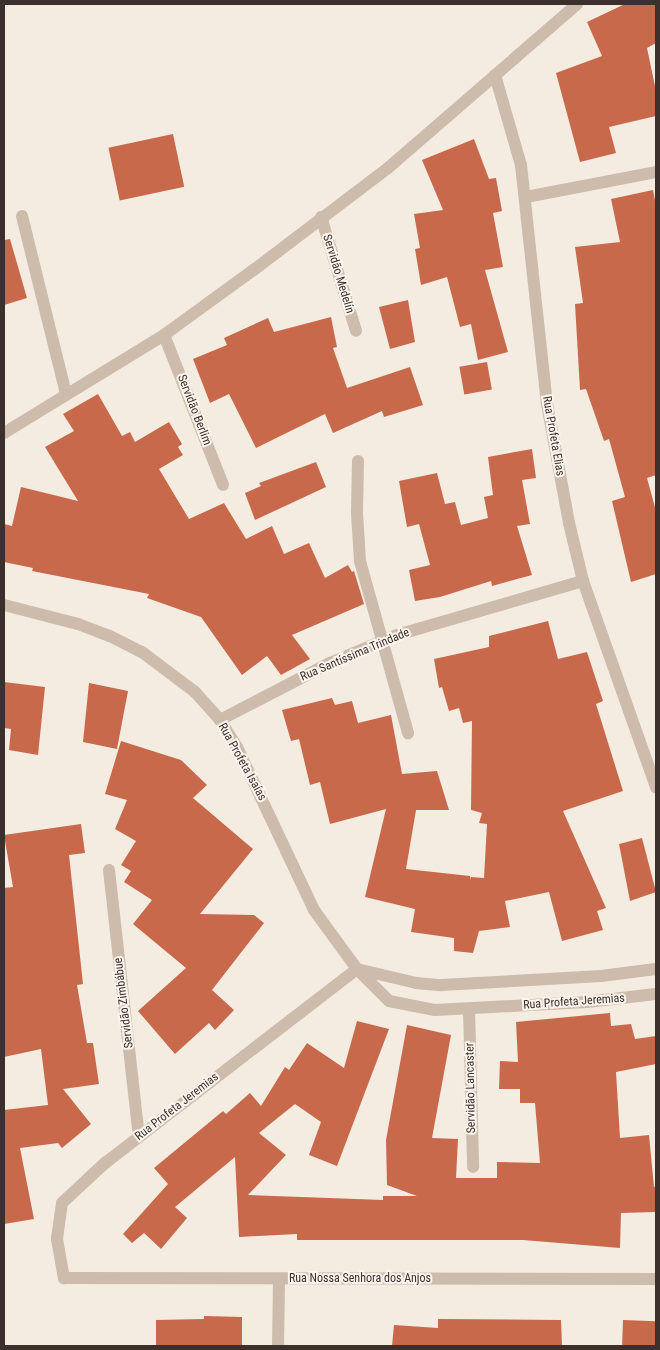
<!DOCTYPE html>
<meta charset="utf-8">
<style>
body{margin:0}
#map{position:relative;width:660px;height:1350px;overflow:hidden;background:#f4ebe1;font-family:"Roboto Condensed",sans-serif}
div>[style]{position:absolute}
.building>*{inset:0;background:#c8694b;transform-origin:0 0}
.minor>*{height:12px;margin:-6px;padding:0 6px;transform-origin:6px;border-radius:6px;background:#cdbbac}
.tertiary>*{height:12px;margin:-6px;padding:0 6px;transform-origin:6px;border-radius:6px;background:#cdbbac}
span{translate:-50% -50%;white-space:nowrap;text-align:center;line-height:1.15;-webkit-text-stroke:4px #fbf5ee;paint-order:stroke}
.street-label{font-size:12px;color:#3b302b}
.frame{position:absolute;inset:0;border:5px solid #3b302b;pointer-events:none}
</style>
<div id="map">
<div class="building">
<div style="clip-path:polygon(625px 4px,656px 4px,656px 43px,647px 48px,656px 91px,656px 116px,609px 127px,616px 153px,580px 162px,556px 73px,602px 56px,587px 22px)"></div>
<div style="left:173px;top:134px;width:54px;height:66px;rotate:78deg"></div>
<div style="clip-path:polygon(474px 139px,489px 179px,496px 178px,502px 211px,493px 213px,503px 267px,485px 270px,508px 352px,478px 360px,471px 324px,460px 327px,447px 277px,421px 285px,415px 249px,420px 248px,414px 214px,443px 210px,422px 160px)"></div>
<div style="clip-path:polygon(653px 190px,656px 206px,656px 475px,647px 478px,656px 511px,656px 574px,631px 582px,612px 501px,625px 497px,609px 439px,604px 441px,586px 389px,580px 390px,575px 304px,583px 303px,575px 247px,620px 242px,611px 199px)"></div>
<div style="clip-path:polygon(10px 239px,27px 298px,4px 305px,4px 240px)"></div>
<div style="clip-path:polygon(408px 300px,415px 342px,390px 349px,379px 307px)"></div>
<div style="clip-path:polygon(331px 317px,337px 347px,333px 348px,347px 388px,410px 367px,423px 405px,384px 417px,382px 411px,333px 433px,325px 414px,256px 448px,229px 394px,210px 403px,193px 359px,227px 345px,224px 338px,268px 318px,274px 332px)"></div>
<div style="left:487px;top:362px;width:28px;height:28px;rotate:80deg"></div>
<div style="clip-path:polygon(98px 394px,122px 436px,130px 432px,135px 442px,169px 422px,182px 444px,178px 447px,183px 455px,159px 469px,189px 519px,224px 503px,246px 539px,272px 526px,284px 554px,309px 543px,325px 578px,348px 565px,352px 572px,354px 571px,364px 604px,292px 635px,310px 659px,281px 675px,267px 656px,242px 675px,201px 617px,147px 598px,149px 594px,32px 571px,33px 568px,4px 562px,4px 524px,12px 526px,21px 487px,78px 501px,45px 447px,74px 431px,63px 414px)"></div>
<div style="clip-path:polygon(532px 449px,536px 478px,522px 480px,530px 524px,517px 526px,532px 575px,492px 586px,491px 581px,440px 597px,415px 601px,409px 570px,430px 565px,419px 524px,407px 527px,399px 481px,437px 473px,445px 504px,455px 502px,461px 525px,488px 518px,484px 497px,493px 495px,488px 457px)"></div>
<div style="clip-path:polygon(316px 462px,326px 487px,255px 520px,245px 493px,261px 486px,259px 483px)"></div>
<div style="clip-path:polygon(548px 621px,558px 659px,587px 652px,603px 701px,596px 704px,623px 791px,563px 811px,606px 908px,597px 911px,603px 930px,562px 941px,549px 892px,505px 901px,510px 927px,479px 931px,473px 953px,454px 951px,454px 938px,411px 932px,415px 909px,365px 897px,386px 809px,330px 824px,320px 782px,310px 785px,299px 739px,291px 741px,282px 710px,332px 698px,335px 705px,352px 701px,358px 723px,391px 715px,402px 774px,437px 771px,449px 810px,416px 810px,406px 869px,470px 876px,471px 880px,471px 877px,484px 878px,487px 824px,479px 823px,482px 813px,471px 810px,472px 721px,463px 723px,459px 708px,449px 711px,442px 687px,439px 688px,434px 659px,489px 647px,489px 636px)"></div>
<div style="clip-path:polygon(4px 682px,45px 687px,38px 755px,9px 750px,11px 729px,4px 728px)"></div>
<div style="clip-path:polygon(89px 683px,128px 691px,117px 749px,83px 742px)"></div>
<div style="clip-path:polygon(121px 741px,181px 760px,207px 785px,193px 798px,253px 849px,200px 914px,254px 915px,264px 923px,212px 990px,234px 1010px,215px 1030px,209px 1023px,175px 1054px,138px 1011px,186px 968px,133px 924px,152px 900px,124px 882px,131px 871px,121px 865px,136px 841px,115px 829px,127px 800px,105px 794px)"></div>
<div style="clip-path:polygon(81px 824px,85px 853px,69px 855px,83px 984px,77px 985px,87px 1043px,93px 1043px,99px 1084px,63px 1089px,91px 1124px,62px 1148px,58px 1143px,20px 1148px,34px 1219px,4px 1224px,4px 1110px,48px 1105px,41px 1049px,4px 1057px,4px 888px,13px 887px,4px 835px)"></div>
<div style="clip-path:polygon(642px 838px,656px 892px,630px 901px,619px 844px)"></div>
<div style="clip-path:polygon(610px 1013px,611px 1026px,631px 1024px,635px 1039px,656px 1036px,656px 1064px,616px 1072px,620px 1138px,649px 1135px,654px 1187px,656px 1186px,656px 1212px,621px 1213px,620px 1248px,523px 1240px,297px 1240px,297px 1234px,239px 1237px,235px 1157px,175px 1207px,187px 1218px,161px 1249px,144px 1233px,132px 1243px,123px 1234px,168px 1184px,154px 1168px,223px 1111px,226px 1114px,250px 1093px,261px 1106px,285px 1067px,289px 1070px,307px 1043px,344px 1068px,357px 1021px,389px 1029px,337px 1166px,309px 1155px,321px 1122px,295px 1104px,259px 1133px,286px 1155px,248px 1195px,383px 1200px,383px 1196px,417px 1196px,387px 1185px,386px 1140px,407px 1025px,451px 1035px,432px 1138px,458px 1139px,456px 1178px,497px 1178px,497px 1162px,540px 1163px,535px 1103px,520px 1103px,520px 1089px,499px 1089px,500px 1061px,518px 1062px,516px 1022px)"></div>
<div style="clip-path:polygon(204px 1316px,242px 1317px,242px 1346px,156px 1346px,156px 1320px,204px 1319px)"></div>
<div style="clip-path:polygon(438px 1319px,561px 1320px,562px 1346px,392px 1346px,394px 1325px,438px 1328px)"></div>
<div style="left:623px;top:1320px;width:33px;height:26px;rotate:2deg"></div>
</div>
<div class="minor">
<div style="left:495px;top:75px;width:94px;rotate:73.9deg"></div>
<div style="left:521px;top:165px;width:240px;rotate:83.8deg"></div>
<div style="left:547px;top:404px;width:121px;rotate:79.5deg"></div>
<div style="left:569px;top:523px;width:60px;rotate:76.4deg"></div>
<div style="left:583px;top:581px;width:219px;rotate:70.5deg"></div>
<div style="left:526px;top:197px;width:132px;rotate:-10.9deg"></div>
<div style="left:22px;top:216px;width:183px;rotate:76.1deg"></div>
<div style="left:321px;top:217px;width:119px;rotate:72.9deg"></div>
<div style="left:164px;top:335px;width:161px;rotate:68.5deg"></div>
<div style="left:4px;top:433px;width:188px;rotate:-31.5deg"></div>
<div style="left:164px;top:335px;width:112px;rotate:-36deg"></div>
<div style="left:255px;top:269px;width:167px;rotate:-37.2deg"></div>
<div style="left:388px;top:168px;width:250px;rotate:-40.9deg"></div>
<div style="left:358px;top:461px;width:53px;rotate:91.1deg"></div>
<div style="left:357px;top:514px;width:47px;rotate:86.3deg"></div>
<div style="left:360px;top:561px;width:179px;rotate:74.4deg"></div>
<div style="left:220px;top:720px;width:124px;rotate:-27.4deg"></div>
<div style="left:330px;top:663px;width:73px;rotate:-22.7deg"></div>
<div style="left:397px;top:635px;width:194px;rotate:-16.2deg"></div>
<div style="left:109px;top:870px;width:268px;rotate:83.6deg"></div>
<div style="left:357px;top:969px;width:317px;rotate:142.4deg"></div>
<div style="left:106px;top:1162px;width:60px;rotate:137deg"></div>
<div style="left:62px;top:1203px;width:36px;rotate:98deg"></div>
<div style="left:57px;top:1239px;width:40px;rotate:80deg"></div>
<div style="left:64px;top:1278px;width:592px;rotate:0.1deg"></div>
<div style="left:469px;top:1009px;width:158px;rotate:88.5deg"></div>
<div style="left:278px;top:1346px;width:67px;rotate:-89.1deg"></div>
</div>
<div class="tertiary">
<div style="left:4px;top:605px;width:76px;rotate:14.4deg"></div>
<div style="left:78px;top:624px;width:34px;rotate:21deg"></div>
<div style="left:110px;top:636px;width:36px;rotate:27deg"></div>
<div style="left:142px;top:652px;width:66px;rotate:37deg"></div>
<div style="left:195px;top:692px;width:38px;rotate:48deg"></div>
<div style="left:220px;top:720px;width:32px;rotate:58deg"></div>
<div style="left:237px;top:747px;width:180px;rotate:64.7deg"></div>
<div style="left:314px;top:910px;width:73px;rotate:53.9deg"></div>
<div style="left:357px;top:969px;width:45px;rotate:45deg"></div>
<div style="left:389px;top:1001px;width:47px;rotate:11.1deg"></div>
<div style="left:435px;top:1010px;width:152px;rotate:-3deg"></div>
<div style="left:587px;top:1002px;width:69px;rotate:-6.6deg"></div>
<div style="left:357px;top:969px;width:61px;rotate:13.3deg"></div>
<div style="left:416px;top:983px;width:25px;rotate:5deg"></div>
<div style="left:441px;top:985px;width:160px;rotate:-3.2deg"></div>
<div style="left:601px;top:976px;width:55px;rotate:-7.3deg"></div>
</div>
<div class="street-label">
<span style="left:338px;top:274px;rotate:73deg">Servidão Medelín</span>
<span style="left:194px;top:410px;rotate:69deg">Servidão Berlim</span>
<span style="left:553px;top:436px;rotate:80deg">Rua Profeta Elias</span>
<span style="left:355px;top:655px;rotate:-23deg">Rua Santíssima Trindade</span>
<span style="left:242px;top:762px;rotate:61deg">Rua Profeta Isaías</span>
<span style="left:574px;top:1002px;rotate:-4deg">Rua Profeta Jeremias</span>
<span style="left:124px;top:1003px;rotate:-97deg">Servidão Zimbábue</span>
<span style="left:471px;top:1088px;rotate:-91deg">Servidão Lancaster</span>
<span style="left:177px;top:1107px;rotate:-38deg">Rua Profeta Jeremias</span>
<span style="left:360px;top:1279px">Rua Nossa Senhora dos Anjos</span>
</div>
<div class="frame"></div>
</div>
